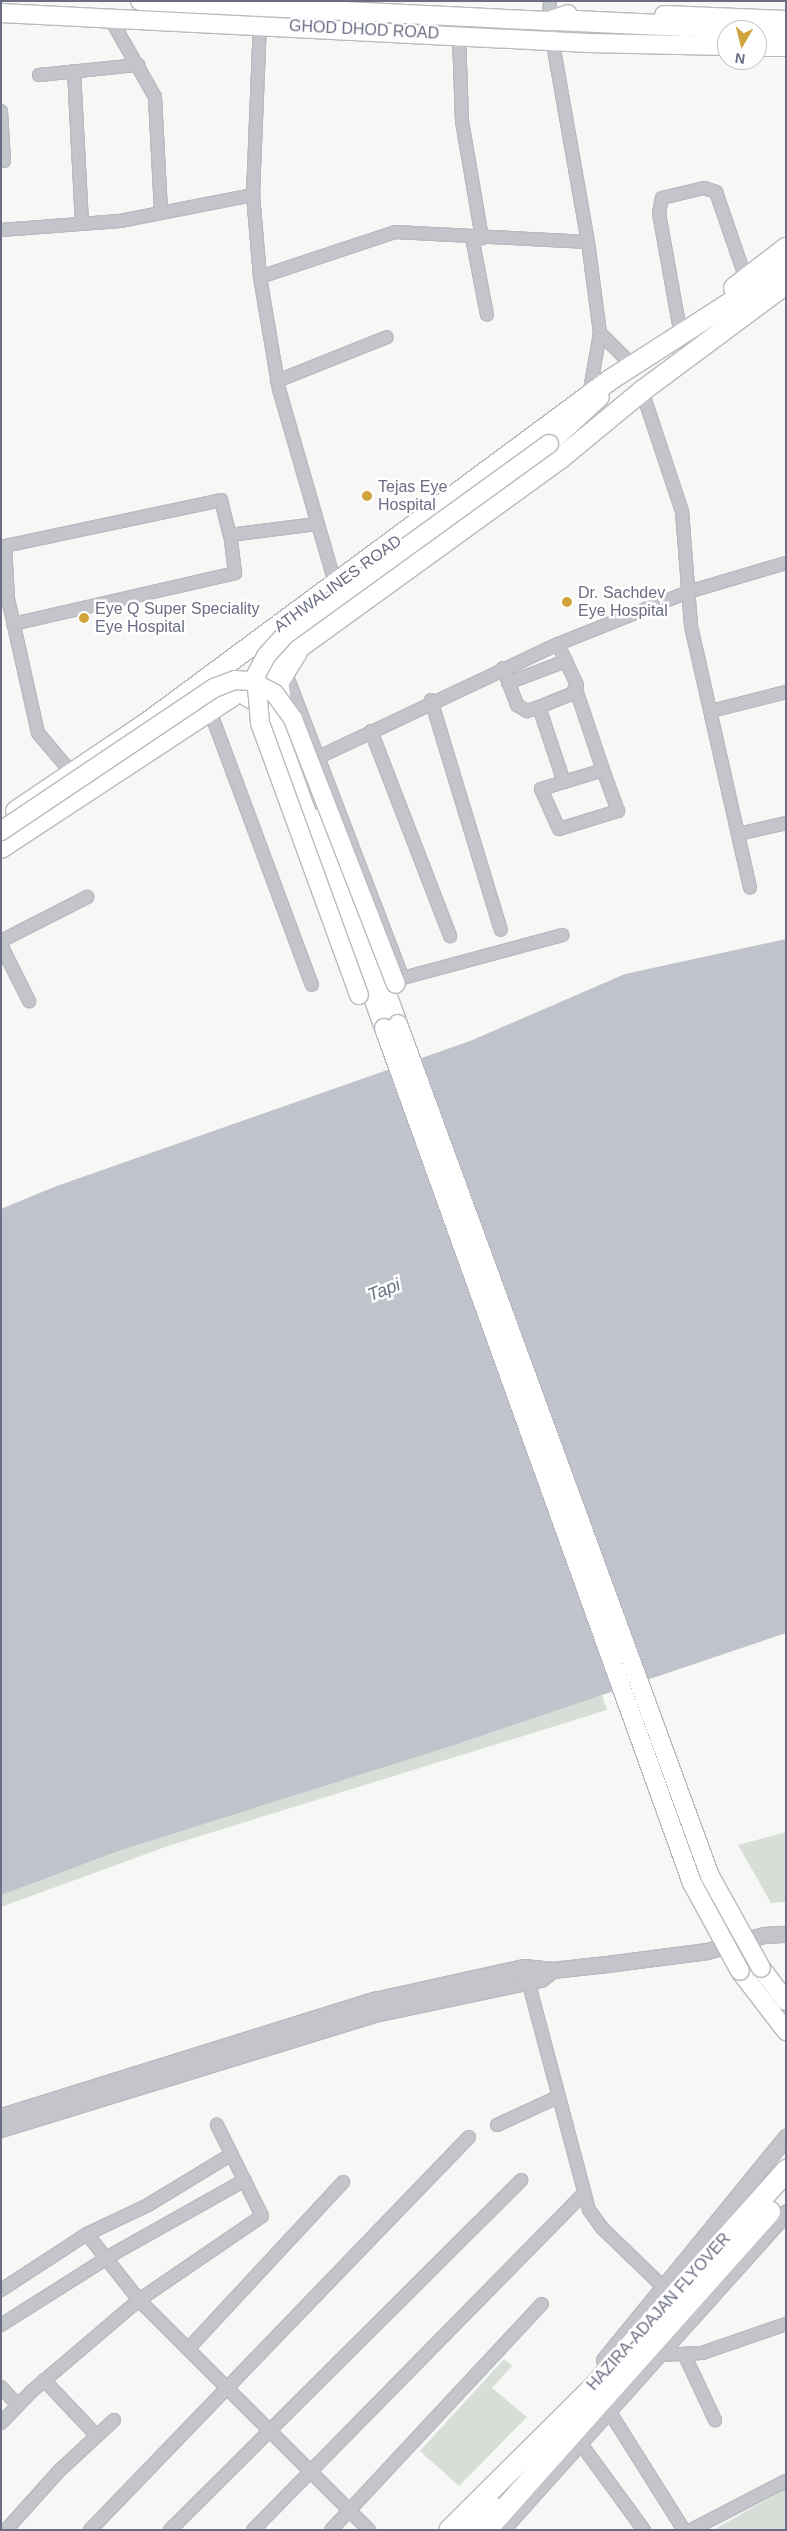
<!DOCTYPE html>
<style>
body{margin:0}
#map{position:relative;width:787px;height:2531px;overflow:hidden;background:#f7f8f6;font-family:Helvetica,sans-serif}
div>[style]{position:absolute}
.green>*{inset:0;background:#d7ded8}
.water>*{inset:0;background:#c0c3cb}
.roads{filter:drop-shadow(1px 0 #b9bac1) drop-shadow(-1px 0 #b9bac1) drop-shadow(0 1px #b9bac1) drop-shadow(0 -1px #b9bac1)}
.minor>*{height:12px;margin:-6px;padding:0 6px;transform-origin:6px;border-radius:6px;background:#c4c5ca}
.tertiary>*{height:15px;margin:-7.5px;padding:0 7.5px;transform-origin:7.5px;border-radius:7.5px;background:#c4c5ca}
.secondary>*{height:18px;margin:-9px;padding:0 9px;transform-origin:9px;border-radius:9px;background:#fff}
.primary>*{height:20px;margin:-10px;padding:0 10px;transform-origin:10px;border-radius:10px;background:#fff}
.trunk>*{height:21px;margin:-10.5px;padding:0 10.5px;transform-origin:10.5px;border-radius:10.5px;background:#fff}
.bridges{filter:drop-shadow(1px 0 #b9bac1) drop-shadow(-1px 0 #b9bac1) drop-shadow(0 1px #b9bac1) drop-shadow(0 -1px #b9bac1)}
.secondary-bridge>*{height:18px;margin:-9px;padding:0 9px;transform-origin:9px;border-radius:9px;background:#fff}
.dots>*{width:14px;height:14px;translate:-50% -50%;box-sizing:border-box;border:2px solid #fff;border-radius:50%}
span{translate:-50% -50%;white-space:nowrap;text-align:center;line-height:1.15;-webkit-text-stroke:5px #fff;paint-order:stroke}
.street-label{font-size:16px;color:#6a6d83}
.poi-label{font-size:16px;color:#6a6d83}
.left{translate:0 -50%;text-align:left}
.water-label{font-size:18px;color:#6b7385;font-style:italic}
.frame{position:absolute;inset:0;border:2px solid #6a6d83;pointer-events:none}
.north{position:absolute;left:717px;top:20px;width:50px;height:50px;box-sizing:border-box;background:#fff;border:1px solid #c3c5cd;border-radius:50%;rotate:188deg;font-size:14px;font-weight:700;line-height:20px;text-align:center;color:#6a6d83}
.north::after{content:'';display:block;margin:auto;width:18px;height:22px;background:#d1a33c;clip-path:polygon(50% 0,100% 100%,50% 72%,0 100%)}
</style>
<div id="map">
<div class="green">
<div style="clip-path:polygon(599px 1686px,607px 1710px,168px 1846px,1px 1907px,1px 1879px)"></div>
<div style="clip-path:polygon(786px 1832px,786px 1902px,771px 1903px,738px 1845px)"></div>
<div style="clip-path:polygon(504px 2359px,512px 2366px,492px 2388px,527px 2417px,459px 2486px,420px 2451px)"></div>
<div style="clip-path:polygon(786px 2489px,786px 2530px,713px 2530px)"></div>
</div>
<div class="water">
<div style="clip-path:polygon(786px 939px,786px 1633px,454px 1745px,118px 1851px,1px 1895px,1px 1209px,54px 1187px,470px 1041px,625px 974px)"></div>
</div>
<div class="roads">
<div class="minor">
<div style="left:550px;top:1px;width:20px;rotate:93deg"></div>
<div style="left:549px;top:21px;width:224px;rotate:80deg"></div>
<div style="left:588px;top:242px;width:92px;rotate:82.5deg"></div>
<div style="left:110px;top:18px;width:91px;rotate:60.3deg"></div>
<div style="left:155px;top:97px;width:116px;rotate:87deg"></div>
<div style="left:459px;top:35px;width:86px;rotate:88deg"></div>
<div style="left:462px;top:121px;width:119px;rotate:80.3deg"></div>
<div style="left:74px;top:71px;width:152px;rotate:87deg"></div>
<div style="left:39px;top:75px;width:100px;rotate:-5.8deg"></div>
<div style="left:1px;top:111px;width:50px;rotate:86.6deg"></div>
<div style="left:253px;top:195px;width:177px;rotate:-87.7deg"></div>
<div style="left:1px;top:230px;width:119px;rotate:-4.3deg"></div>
<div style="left:120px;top:221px;width:136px;rotate:-11.1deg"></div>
<div style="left:253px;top:195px;width:82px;rotate:85.1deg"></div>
<div style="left:260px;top:277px;width:114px;rotate:80.4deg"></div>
<div style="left:279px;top:389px;width:209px;rotate:73.9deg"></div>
<div style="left:472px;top:237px;width:79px;rotate:79.1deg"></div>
<div style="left:260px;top:277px;width:142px;rotate:-18.4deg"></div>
<div style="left:395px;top:232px;width:193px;rotate:3deg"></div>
<div style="left:680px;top:330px;width:119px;rotate:-100.2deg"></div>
<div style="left:659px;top:213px;width:15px;rotate:-79deg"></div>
<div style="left:662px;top:198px;width:43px;rotate:-13.4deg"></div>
<div style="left:704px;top:188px;width:13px;rotate:18deg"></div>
<div style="left:716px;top:192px;width:92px;rotate:71deg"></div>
<div style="left:277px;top:381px;width:118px;rotate:-21.8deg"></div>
<div style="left:642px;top:391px;width:126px;rotate:71.6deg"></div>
<div style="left:682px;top:511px;width:115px;rotate:85.5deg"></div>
<div style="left:691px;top:626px;width:268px;rotate:77.3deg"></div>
<div style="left:589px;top:396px;width:64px;rotate:-80.1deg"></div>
<div style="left:600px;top:333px;width:47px;rotate:45deg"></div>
<div style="left:13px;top:624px;width:228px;rotate:-12.9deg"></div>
<div style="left:235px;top:573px;width:38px;rotate:-97deg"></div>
<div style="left:283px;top:666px;width:334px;rotate:69deg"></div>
<div style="left:403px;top:978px;width:165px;rotate:-15.1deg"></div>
<div style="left:503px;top:668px;width:40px;rotate:69deg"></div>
<div style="left:517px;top:705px;width:12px;rotate:31deg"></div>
<div style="left:527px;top:711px;width:13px;rotate:-18deg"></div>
<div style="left:539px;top:707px;width:79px;rotate:71.6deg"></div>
<div style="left:564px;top:782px;width:24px;rotate:163deg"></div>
<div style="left:541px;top:789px;width:44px;rotate:65.8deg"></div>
<div style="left:559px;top:829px;width:62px;rotate:-17deg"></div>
<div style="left:618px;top:811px;width:44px;rotate:-110.1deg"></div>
<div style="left:508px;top:683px;width:62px;rotate:-20.8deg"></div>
<div style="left:431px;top:700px;width:240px;rotate:73.1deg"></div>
<div style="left:539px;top:707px;width:35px;rotate:-22deg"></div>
<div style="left:572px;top:694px;width:10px;rotate:-61deg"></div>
<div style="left:577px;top:685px;width:45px;rotate:-114.9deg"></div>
<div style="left:210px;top:711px;width:292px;rotate:69.6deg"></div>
<div style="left:711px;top:711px;width:77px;rotate:-14.2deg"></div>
<div style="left:371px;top:731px;width:220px;rotate:68.9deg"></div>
<div style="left:321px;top:756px;width:262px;rotate:-25.3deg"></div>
<div style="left:558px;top:644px;width:140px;rotate:-21.8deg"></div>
<div style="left:688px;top:592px;width:102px;rotate:-16.5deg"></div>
<div style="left:71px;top:772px;width:51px;rotate:-130.2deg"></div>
<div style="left:38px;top:733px;width:137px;rotate:-102.6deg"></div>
<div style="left:8px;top:599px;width:53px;rotate:-93.2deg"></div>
<div style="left:5px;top:546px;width:221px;rotate:-12deg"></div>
<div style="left:221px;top:500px;width:36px;rotate:76deg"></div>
<div style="left:230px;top:535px;width:87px;rotate:-7.3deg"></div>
<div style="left:564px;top:782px;width:41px;rotate:-17.1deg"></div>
<div style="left:603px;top:770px;width:84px;rotate:-108.6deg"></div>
<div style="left:738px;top:834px;width:49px;rotate:-12.9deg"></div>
<div style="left:1px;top:941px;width:97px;rotate:-27.1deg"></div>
<div style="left:1px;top:945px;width:63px;rotate:63.4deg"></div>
<div style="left:526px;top:1973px;width:245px;rotate:75.1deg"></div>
<div style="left:589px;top:2210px;width:22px;rotate:54deg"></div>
<div style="left:602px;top:2228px;width:85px;rotate:44deg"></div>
<div style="left:497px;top:2125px;width:67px;rotate:-24.7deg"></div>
<div style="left:87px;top:2234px;width:84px;rotate:51.8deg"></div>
<div style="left:139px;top:2300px;width:325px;rotate:45deg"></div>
<div style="left:1px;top:2290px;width:103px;rotate:-33.1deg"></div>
<div style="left:87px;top:2234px;width:68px;rotate:-25.4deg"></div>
<div style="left:148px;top:2205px;width:98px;rotate:-31.3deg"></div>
<div style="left:1px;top:2325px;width:135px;rotate:-32.3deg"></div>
<div style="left:115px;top:2253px;width:149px;rotate:-29.3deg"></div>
<div style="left:188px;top:2349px;width:228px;rotate:-47.1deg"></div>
<div style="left:660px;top:2355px;width:42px;rotate:-2.7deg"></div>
<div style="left:702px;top:2353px;width:89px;rotate:-19deg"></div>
<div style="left:685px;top:2356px;width:71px;rotate:64.9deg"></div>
<div style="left:44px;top:2380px;width:77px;rotate:46.6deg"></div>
<div style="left:1px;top:2387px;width:25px;rotate:47deg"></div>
<div style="left:604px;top:2403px;width:150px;rotate:57.8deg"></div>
<div style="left:1px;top:2423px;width:45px;rotate:-45.9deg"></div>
<div style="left:32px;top:2391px;width:140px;rotate:-40.4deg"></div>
<div style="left:139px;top:2300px;width:149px;rotate:-34.3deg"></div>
<div style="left:262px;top:2216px;width:102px;rotate:-116.3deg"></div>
<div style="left:581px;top:2444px;width:107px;rotate:53.8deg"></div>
<div style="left:6px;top:2530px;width:79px;rotate:-48.1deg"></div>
<div style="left:59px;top:2471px;width:75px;rotate:-42.8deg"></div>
<div style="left:90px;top:2530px;width:546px;rotate:-46.04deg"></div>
<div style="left:170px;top:2530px;width:496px;rotate:-44.9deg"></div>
<div style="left:253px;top:2530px;width:472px;rotate:-45.5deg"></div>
<div style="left:331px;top:2530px;width:309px;rotate:-47deg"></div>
<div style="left:691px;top:2530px;width:107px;rotate:-27.3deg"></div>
</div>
<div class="tertiary">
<div style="left:1px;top:2116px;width:391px;rotate:-17.3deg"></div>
<div style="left:374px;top:2000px;width:154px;rotate:-12.4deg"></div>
<div style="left:524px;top:1967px;width:28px;rotate:6deg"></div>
<div style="left:552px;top:1970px;width:55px;rotate:-6.2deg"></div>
<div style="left:607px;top:1964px;width:101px;rotate:-7.4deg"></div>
<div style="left:707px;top:1951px;width:59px;rotate:-15.7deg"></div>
<div style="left:764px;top:1935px;width:22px;rotate:-3deg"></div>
<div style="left:1px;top:2129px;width:395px;rotate:-17.1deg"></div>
<div style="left:379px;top:2013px;width:166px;rotate:-11.9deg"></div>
<div style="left:541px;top:1979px;width:14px;rotate:-39deg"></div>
<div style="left:604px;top:2360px;width:288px;rotate:-50.8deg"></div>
<div style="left:501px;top:2530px;width:427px;rotate:-48.1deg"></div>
</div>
<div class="secondary">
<div style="left:140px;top:1px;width:409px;rotate:2.8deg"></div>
<div style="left:549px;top:21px;width:20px;rotate:-20deg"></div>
<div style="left:1px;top:13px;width:588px;rotate:2.93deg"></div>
<div style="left:588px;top:43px;width:139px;rotate:1.2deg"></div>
<div style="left:664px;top:15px;width:122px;rotate:2.3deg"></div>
<div style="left:757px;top:47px;width:29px"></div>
<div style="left:549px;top:444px;width:69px;rotate:-42.7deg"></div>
<div style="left:247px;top:697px;width:24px;rotate:28deg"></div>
<div style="left:268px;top:708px;width:14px;rotate:65deg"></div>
<div style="left:274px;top:721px;width:326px;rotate:70.3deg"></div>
<div style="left:283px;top:710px;width:27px;rotate:-98deg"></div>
<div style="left:279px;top:683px;width:36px;rotate:-58deg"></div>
<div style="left:322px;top:816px;width:221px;rotate:69.9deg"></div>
<div style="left:761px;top:1968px;width:41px;rotate:52.9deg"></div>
<div style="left:740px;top:1971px;width:76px;rotate:52.5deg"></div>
<div style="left:471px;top:2530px;width:33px;rotate:-46deg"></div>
</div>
<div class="primary">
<div style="left:555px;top:20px;width:231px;rotate:2.7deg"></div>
<div style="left:734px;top:288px;width:66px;rotate:-37.6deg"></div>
<div style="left:16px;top:811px;width:158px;rotate:-33.9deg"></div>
<div style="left:147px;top:723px;width:576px;rotate:-36.53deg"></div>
<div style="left:610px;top:380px;width:209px;rotate:-32.7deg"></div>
<div style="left:1px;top:848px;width:272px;rotate:-33.3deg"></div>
<div style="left:228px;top:699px;width:411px;rotate:-35.9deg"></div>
<div style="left:561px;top:458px;width:105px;rotate:-39.6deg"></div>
<div style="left:642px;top:391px;width:179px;rotate:-36.6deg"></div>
</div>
<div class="trunk">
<div style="left:449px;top:2530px;width:199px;rotate:-44.8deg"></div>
<div style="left:590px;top:2390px;width:295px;rotate:-48.3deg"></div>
<div style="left:485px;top:2530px;width:427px;rotate:-48.3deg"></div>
</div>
</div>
<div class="bridges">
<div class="secondary-bridge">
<div style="left:1px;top:831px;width:257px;rotate:-33.9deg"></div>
<div style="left:214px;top:688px;width:22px;rotate:-21deg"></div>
<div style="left:235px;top:680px;width:16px;rotate:4deg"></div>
<div style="left:251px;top:681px;width:27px;rotate:28deg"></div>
<div style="left:275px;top:694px;width:31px;rotate:54deg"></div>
<div style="left:293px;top:719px;width:284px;rotate:68.8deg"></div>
<div style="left:359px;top:995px;width:289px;rotate:-110deg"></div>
<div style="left:260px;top:723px;width:48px;rotate:-94.8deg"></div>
<div style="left:256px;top:675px;width:21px;rotate:-62deg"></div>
<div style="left:266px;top:656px;width:28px;rotate:-48deg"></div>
<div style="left:285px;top:635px;width:326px;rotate:-35.9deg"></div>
<div style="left:398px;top:1024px;width:907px;rotate:69.89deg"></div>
<div style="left:710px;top:1876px;width:105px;rotate:61deg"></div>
<div style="left:384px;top:1028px;width:909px;rotate:70.19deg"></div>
<div style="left:692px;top:1883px;width:100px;rotate:61.4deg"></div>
</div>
</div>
<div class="dots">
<div style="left:367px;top:496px;background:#d1a33c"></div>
<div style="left:567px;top:602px;background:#d1a33c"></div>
<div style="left:84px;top:618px;background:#d1a33c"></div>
</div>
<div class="street-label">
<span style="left:364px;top:30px;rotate:3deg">GHOD DHOD ROAD</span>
<span style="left:338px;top:584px;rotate:-36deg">ATHWALINES ROAD</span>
<span style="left:659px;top:2312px;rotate:-48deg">HAZIRA-ADAJAN FLYOVER</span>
</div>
<div class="poi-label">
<span class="left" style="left:378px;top:496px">Tejas Eye<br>Hospital</span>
<span class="left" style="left:578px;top:602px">Dr. Sachdev<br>Eye Hospital</span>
<span class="left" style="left:95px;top:618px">Eye Q Super Speciality<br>Eye Hospital</span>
</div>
<div class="water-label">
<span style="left:384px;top:1290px;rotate:-21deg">Tapi</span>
</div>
<div class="frame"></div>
<div class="north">N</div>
</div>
